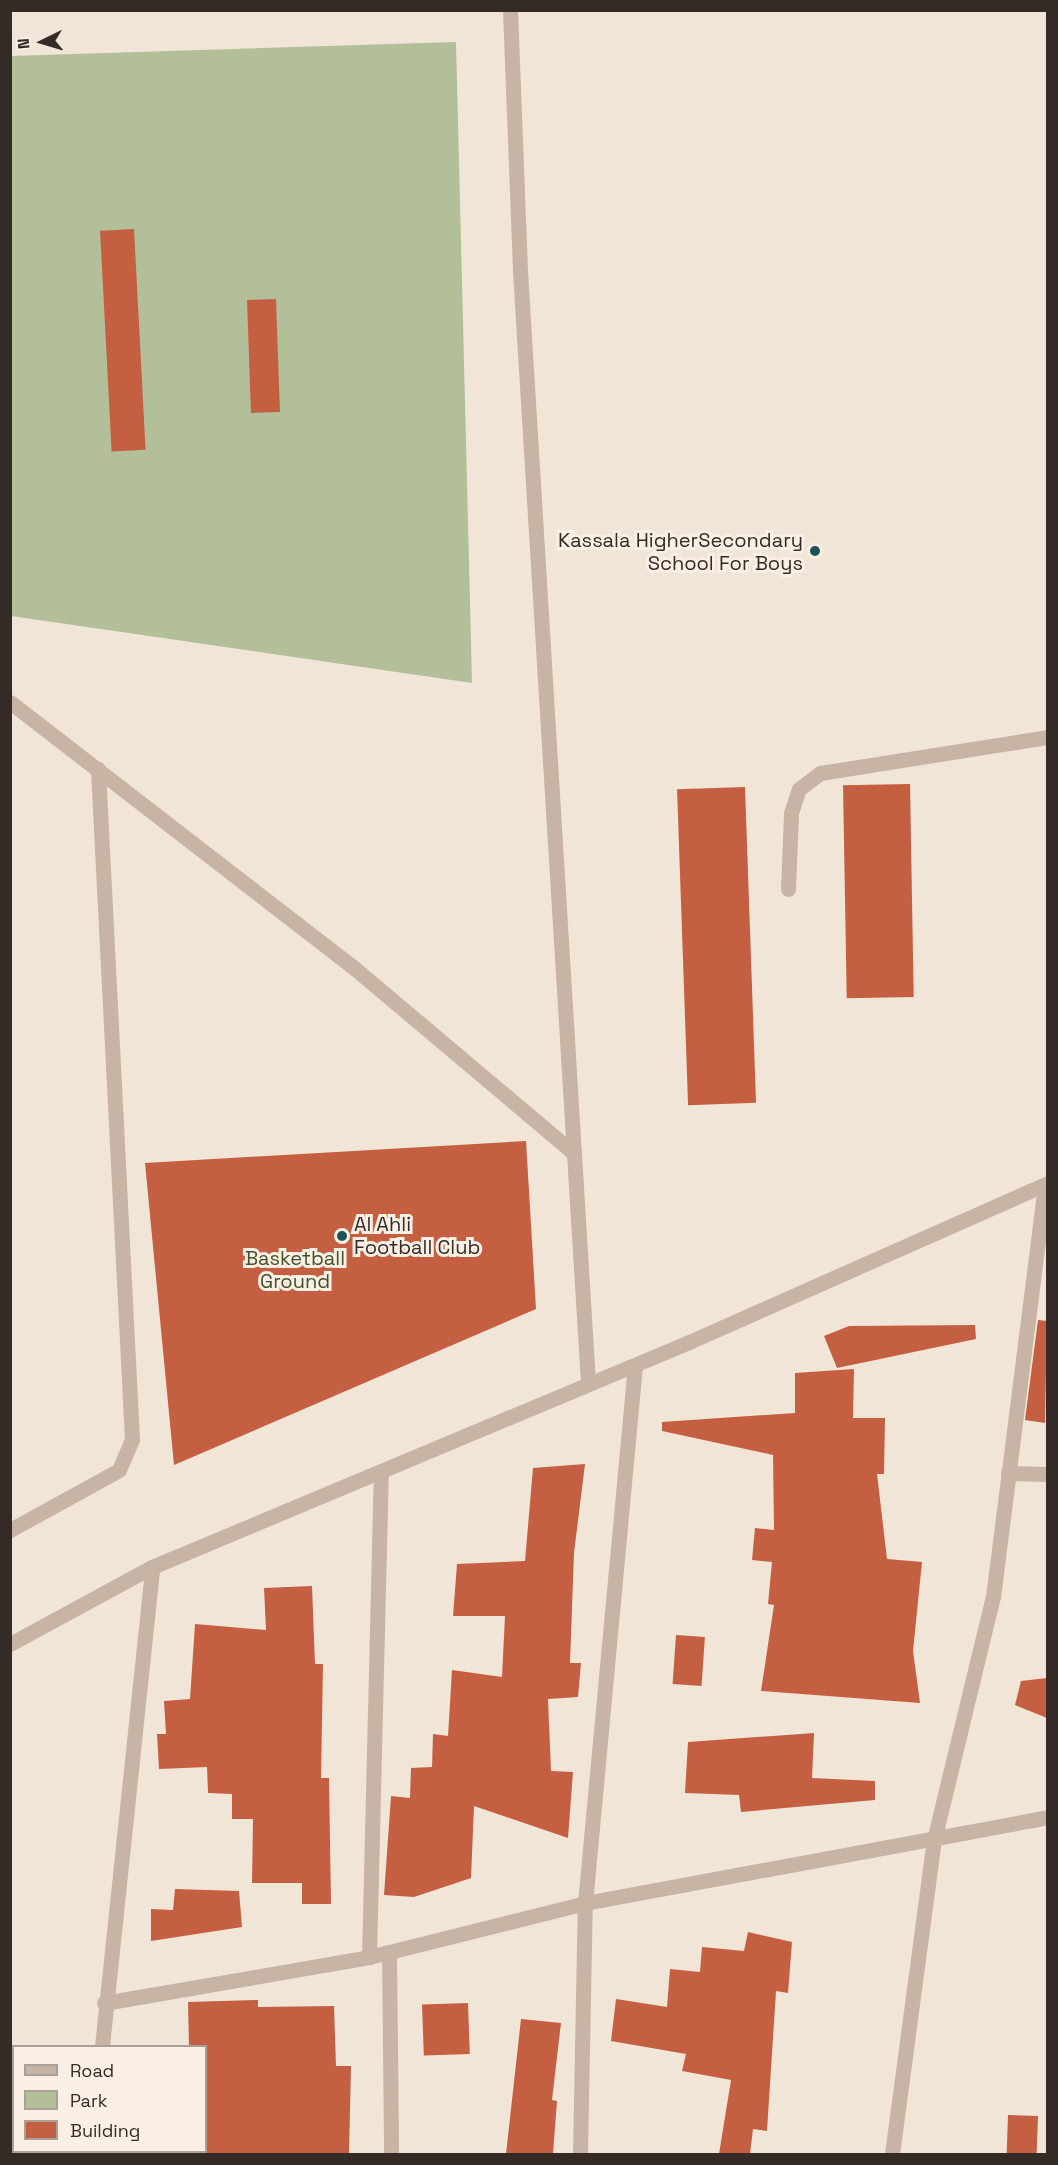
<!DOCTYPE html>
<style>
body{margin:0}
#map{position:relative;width:1058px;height:2165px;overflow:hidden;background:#f1e5d8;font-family:"Space Grotesk",sans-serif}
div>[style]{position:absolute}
.green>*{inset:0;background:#b3bf99}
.building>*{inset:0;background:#c55f42;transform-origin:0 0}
.service>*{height:15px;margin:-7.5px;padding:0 7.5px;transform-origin:7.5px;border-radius:7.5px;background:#c8b4a5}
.minor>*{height:15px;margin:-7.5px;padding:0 7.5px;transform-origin:7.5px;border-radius:7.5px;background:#c8b4a5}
.dots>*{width:16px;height:16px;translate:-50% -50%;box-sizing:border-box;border:3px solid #f9efe4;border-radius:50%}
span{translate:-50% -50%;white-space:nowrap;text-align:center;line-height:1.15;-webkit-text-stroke:6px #f9efe4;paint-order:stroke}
.poi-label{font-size:20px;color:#342a26}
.right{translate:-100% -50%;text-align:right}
.left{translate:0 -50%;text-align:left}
.park-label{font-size:20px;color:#44522a}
.frame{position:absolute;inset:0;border:12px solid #342a26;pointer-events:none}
.legend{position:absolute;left:12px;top:2045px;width:195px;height:108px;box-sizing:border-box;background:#f9efe4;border:2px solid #aaa098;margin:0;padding:8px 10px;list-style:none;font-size:18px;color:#342a26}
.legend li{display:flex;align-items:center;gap:12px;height:30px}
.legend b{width:30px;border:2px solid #aaa098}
.north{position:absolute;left:12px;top:12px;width:60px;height:60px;-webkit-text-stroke:4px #f9efe4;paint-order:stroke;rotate:265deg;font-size:16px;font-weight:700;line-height:24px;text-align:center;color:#342a26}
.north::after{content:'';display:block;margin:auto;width:21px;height:27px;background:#342a26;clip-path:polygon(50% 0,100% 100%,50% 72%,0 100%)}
</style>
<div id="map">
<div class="green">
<div style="clip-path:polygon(456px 42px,472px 683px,11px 616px,11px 56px)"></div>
</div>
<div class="building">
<div style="left:134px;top:229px;width:221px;height:34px;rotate:87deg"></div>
<div style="left:276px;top:299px;width:113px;height:29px;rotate:88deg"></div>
<div style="left:910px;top:784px;width:213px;height:67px;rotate:89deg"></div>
<div style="left:745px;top:787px;width:316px;height:68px;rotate:88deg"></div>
<div style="clip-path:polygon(526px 1141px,536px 1309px,174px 1465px,145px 1163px)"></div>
<div style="clip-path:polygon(1038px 1320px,1047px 1321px,1045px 1423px,1025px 1420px)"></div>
<div style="clip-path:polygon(975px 1325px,976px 1339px,837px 1368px,824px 1336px,849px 1326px)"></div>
<div style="clip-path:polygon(854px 1369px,853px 1418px,885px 1418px,884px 1474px,877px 1474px,887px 1559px,922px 1562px,913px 1651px,920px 1703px,761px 1691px,774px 1605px,768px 1604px,772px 1562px,752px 1560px,755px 1528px,774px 1530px,773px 1455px,662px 1431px,662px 1422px,795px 1413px,795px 1373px)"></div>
<div style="clip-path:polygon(585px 1464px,574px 1553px,570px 1663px,581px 1663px,578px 1697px,548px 1699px,551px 1771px,573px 1772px,568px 1838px,474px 1806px,471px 1878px,414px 1897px,384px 1895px,391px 1796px,410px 1798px,411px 1768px,432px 1767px,433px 1734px,448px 1736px,452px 1670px,502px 1677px,505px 1616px,453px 1616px,457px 1564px,525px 1561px,533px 1468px)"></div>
<div style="clip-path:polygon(312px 1586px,315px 1664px,323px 1664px,321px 1778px,329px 1778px,331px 1904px,302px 1904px,302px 1883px,252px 1883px,253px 1819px,232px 1819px,232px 1794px,208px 1793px,207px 1767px,159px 1769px,157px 1734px,166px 1734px,164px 1701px,190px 1699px,195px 1624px,266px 1630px,264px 1588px)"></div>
<div style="left:676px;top:1635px;width:29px;height:49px;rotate:4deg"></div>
<div style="clip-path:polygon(1047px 1678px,1047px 1718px,1015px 1705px,1021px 1681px)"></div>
<div style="clip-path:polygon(814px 1733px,812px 1778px,875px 1781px,875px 1800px,741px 1812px,739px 1795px,685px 1793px,688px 1742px)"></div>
<div style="clip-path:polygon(175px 1889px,239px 1891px,242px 1927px,151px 1941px,151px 1909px,173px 1910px)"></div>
<div style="clip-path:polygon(748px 1932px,792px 1942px,788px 1993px,776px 1991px,767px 2131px,753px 2129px,750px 2154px,719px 2154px,731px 2080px,682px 2071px,686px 2054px,611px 2041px,616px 1999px,667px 2007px,670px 1969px,700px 1972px,702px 1947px,744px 1951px)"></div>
<div style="clip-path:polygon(258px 2000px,258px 2007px,334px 2006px,336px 2066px,351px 2066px,349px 2154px,206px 2154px,206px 2046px,189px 2046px,188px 2002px)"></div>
<div style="left:468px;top:2003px;width:51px;height:46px;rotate:88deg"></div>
<div style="clip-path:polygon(521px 2019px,561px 2023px,552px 2100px,557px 2101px,553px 2154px,506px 2154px)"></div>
<div style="left:1008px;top:2115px;width:30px;height:39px;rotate:2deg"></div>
</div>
<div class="service">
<div style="left:788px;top:889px;width:76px;rotate:-87.7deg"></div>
<div style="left:791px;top:813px;width:25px;rotate:-72deg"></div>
<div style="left:799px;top:789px;width:26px;rotate:-37deg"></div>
<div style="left:820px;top:773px;width:231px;rotate:-9deg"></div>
</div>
<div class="minor">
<div style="left:510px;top:10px;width:261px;rotate:87.8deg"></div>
<div style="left:520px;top:271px;width:1115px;rotate:86.5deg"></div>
<div style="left:10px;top:702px;width:433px;rotate:37.7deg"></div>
<div style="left:353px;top:967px;width:289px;rotate:40.1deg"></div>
<div style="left:1008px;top:1473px;width:40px;rotate:1.4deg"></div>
<div style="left:10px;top:1530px;width:124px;rotate:-28.8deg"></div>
<div style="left:119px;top:1470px;width:34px;rotate:-67deg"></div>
<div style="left:132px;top:1439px;width:671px;rotate:-92.91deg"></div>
<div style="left:10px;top:1644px;width:162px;rotate:-28.5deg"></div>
<div style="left:152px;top:1567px;width:582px;rotate:-22.73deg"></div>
<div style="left:689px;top:1342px;width:393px;rotate:-23.9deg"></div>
<div style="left:389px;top:1952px;width:202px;rotate:89.4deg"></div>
<div style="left:369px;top:1957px;width:486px;rotate:-88.6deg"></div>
<div style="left:104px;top:2003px;width:269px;rotate:-9.8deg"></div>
<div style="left:369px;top:1957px;width:223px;rotate:-14deg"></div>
<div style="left:585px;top:1903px;width:471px;rotate:-10.5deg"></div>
<div style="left:102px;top:2046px;width:482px;rotate:-84deg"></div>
<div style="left:99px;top:2154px;width:2px;rotate:-90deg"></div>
<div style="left:580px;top:2154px;width:251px;rotate:-88.9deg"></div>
<div style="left:585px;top:1903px;width:540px;rotate:-84.69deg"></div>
<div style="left:892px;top:2154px;width:317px;rotate:-82.4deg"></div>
<div style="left:934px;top:1840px;width:250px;rotate:-76.4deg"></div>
<div style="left:993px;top:1597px;width:416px;rotate:-82.8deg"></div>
</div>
<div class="dots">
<div style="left:815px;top:551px;background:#1c5255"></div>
<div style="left:342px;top:1236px;background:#1c5255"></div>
</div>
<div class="poi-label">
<span class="right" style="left:803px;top:552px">Kassala HigherSecondary<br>School For Boys</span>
<span class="left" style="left:354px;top:1236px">Al Ahli<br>Football Club</span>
</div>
<div class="park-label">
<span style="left:295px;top:1270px">Basketball<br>Ground</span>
</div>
<div class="frame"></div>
<ul class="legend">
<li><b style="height:8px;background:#c8b4a5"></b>Road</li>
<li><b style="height:16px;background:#b3bf99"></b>Park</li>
<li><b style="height:16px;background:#c55f42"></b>Building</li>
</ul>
<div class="north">N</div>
</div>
